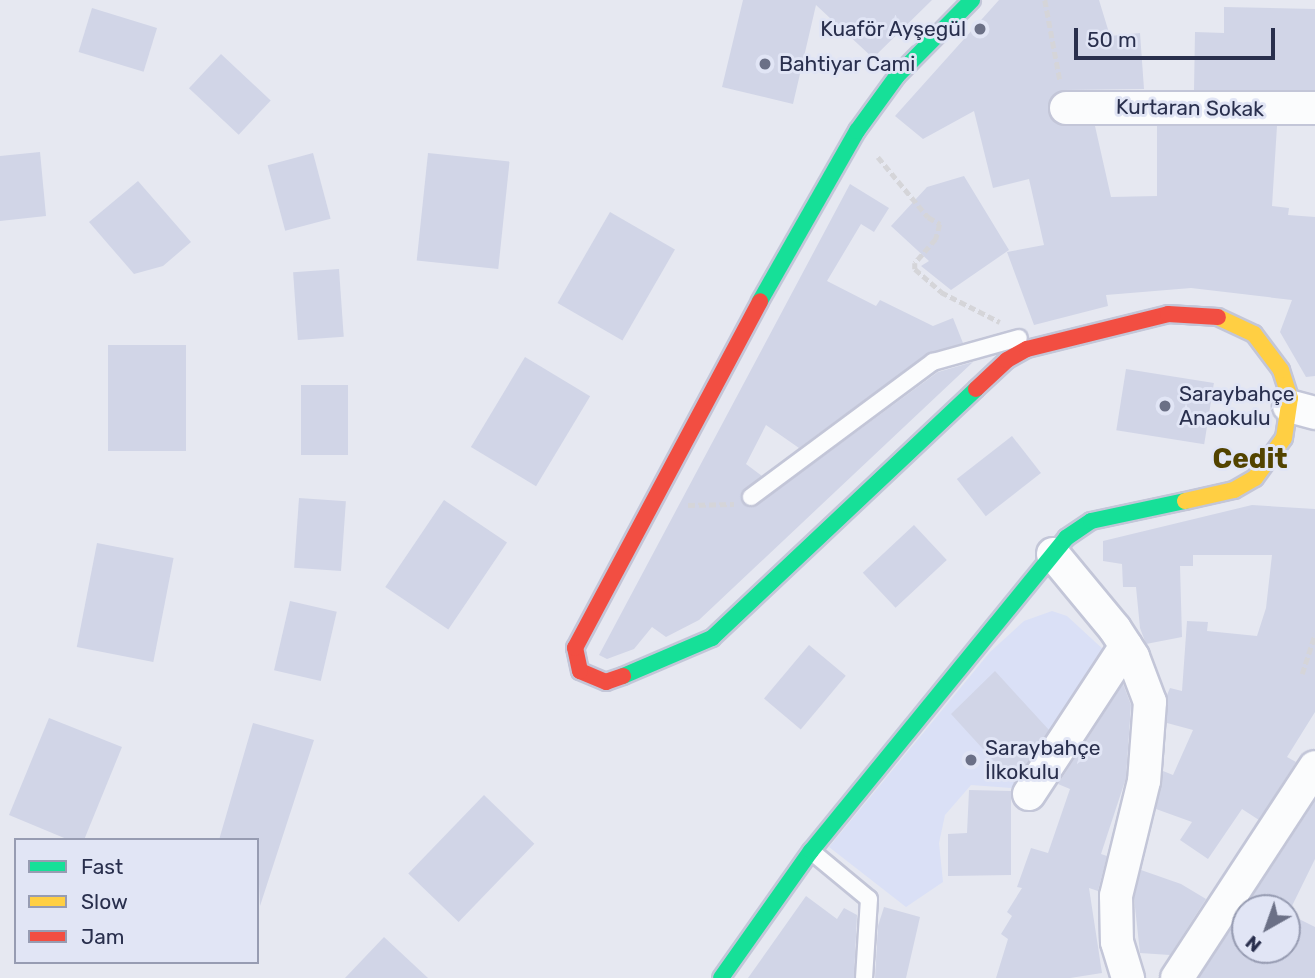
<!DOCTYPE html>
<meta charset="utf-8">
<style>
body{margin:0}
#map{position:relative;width:1315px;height:978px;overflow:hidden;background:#e6e8f1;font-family:Rubik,sans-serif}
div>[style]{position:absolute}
.built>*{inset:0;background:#dae0f6}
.building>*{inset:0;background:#d1d5e7;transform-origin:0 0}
.path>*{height:4.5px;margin-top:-2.25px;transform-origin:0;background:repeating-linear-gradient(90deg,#d5d5d9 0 7px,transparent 0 10.5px)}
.roads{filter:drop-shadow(2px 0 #c3c6d8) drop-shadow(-2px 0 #c3c6d8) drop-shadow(0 2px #c3c6d8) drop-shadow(0 -2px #c3c6d8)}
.lane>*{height:16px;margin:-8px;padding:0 8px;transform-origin:8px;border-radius:8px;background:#fbfcfd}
.street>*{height:32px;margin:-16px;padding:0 16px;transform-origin:16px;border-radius:16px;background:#fbfcfd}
.fast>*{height:16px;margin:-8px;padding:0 8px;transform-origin:8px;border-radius:8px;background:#16e098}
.slow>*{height:16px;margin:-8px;padding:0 8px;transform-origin:8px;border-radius:8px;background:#ffcf43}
.jam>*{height:16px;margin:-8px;padding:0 8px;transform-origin:8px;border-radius:8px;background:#f24e42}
.dots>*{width:19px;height:19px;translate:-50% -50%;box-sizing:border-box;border:4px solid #e1e5f5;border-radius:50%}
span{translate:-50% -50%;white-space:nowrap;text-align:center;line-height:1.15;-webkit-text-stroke:6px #e1e5f5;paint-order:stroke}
.poi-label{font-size:21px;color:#292f4d}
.right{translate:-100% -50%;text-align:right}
.left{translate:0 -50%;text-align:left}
.street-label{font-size:21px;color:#292f4d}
.district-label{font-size:28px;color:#524300;font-weight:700}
.legend{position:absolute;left:14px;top:838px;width:245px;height:126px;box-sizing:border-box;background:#e1e5f5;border:2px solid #979cb2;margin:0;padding:9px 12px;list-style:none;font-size:21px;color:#292f4d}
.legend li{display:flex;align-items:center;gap:14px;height:35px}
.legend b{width:35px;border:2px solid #979cb2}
.north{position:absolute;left:1231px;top:894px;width:70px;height:70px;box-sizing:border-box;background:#e1e5f5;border:2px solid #979cb2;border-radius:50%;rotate:220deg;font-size:19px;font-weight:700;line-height:28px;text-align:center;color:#292f4d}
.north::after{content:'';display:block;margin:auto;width:24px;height:32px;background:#6b7086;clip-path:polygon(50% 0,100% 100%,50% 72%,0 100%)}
.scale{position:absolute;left:1074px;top:28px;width:201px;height:32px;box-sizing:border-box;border:4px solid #292f4d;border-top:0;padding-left:9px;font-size:21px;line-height:24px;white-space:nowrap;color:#292f4d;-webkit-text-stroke:5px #e1e5f5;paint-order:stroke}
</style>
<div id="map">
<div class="built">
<div style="clip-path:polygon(1052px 611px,1067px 616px,1105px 651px,1025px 789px,971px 785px,945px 815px,939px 843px,943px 882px,906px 907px,829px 847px,990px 652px,1024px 621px)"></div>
</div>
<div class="building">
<div style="clip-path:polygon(743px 0,932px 0,873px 58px,816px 5px,793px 104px,722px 87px)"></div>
<div style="clip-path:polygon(999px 0,1099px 0,1110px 36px,1140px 33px,1144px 89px,1065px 90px,1051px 98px,1048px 107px,1057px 124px,1095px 126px,1111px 197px,1157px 196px,1157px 126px,1277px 126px,1272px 206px,1289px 208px,1288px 215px,1315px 217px,1315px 376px,1306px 377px,1280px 332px,1292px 300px,1191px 288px,1106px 295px,1108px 306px,1034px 325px,1007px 252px,1044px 245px,1029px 179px,993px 188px,974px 111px,923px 139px,895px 116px)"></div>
<div style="clip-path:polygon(1224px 7px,1315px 9px,1315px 90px,1194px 90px,1195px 32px,1224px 33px)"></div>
<div style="left:92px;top:8px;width:68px;height:46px;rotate:17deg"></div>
<div style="left:221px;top:54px;width:68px;height:47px;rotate:43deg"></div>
<div style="clip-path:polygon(40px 152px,46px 216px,0 221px,0 156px)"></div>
<div style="left:313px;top:153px;width:68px;height:47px;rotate:75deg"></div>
<div style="left:428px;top:153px;width:82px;height:108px;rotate:6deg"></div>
<div style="clip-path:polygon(964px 176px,1009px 250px,951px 290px,921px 266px,929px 261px,891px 226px,927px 187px)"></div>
<div style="clip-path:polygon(138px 181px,191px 242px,163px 266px,134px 274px,89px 222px)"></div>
<div style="clip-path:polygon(850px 184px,889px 208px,874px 232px,861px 224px,827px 281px,876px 306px,880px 300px,933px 326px,953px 318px,963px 343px,927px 354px,799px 448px,766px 425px,746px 464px,762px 476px,742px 492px,742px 503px,757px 505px,938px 372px,973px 362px,699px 620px,666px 637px,652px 627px,634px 649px,607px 659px,599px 655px)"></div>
<div style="left:610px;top:212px;width:75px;height:105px;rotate:30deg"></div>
<div style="left:339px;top:269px;width:68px;height:46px;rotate:86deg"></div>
<div style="left:108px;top:345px;width:78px;height:106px"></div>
<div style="left:525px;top:357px;width:76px;height:105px;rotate:31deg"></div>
<div style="left:1126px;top:369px;width:89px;height:62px;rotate:9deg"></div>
<div style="left:301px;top:385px;width:47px;height:70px"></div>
<div style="left:1012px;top:436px;width:47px;height:70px;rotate:52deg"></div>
<div style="left:299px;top:498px;width:47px;height:70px;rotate:4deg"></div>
<div style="left:444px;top:500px;width:76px;height:105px;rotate:34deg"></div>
<div style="clip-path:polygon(1252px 505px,1315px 509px,1315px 712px,1287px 757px,1296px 762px,1259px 820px,1242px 809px,1208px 859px,1180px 840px,1192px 822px,1156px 809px,1163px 771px,1173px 775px,1193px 730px,1167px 723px,1167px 695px,1170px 688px,1182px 691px,1187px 621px,1208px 622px,1207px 631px,1257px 636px,1266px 608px,1272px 555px,1193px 555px,1193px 566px,1180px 566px,1182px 637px,1146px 644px,1140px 628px,1136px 587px,1123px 587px,1122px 564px,1103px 561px,1103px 541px)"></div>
<div style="left:914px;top:525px;width:48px;height:70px;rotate:47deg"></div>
<div style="left:97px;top:543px;width:78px;height:106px;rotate:11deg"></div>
<div style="left:290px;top:601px;width:48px;height:71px;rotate:13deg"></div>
<div style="left:809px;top:645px;width:48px;height:70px;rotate:40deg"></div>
<div style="clip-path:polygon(995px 671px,1049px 730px,1027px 764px,1021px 769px,1014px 766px,1014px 783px,951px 714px)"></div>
<div style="clip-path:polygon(1123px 684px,1131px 705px,1126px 778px,1101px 854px,1107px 856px,1098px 891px,1089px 888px,1102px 973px,1070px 978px,996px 978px,1008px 939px,1001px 934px,1012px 916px,1007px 912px,1022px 888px,1017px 887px,1031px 848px,1048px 853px,1070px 789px,1058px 784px)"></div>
<div style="clip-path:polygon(49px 718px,122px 747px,84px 840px,69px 840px,9px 815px)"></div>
<div style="clip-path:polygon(253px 723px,314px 740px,260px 906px,257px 840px,219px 840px)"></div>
<div style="clip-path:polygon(969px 790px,1011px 791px,1011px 875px,948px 876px,948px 834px,967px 833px)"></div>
<div style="left:484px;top:795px;width:70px;height:109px;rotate:44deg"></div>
<div style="clip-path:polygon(1315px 801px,1315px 859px,1291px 908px,1245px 908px,1245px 950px,1287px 950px,1287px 913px,1315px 927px,1315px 978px,1199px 978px)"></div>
<div style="clip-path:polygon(1141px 870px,1181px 884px,1206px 899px,1170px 955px,1140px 953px,1134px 898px)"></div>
<div style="clip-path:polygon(806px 896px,837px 919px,844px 908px,857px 915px,854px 978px,748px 978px)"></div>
<div style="clip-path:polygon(884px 907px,920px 917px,906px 978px,875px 978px,878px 926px)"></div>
<div style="clip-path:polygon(384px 937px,428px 978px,345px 978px)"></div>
</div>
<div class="path">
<div style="left:1045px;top:0;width:81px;rotate:79.4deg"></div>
<div style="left:878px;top:157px;width:78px;rotate:50.2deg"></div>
<div style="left:928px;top:217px;width:14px;rotate:30deg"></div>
<div style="left:940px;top:224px;width:16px;rotate:105deg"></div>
<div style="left:936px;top:239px;width:32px;rotate:131deg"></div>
<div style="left:915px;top:263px;width:6px;rotate:90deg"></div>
<div style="left:915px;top:269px;width:35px;rotate:41deg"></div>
<div style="left:941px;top:292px;width:66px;rotate:27deg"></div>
<div style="left:688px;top:505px;width:46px;rotate:-1.2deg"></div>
<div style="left:1302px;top:674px;width:42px;rotate:-72deg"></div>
</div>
<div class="roads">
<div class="lane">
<div style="left:751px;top:497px;width:227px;rotate:-36.6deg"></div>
<div style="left:933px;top:362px;width:89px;rotate:-15.6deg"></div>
<div style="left:811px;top:851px;width:75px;rotate:39.6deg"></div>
<div style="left:869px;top:899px;width:79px;rotate:93.6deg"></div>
</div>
<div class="street">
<div style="left:1066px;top:108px;width:249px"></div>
<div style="left:1289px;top:406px;width:27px;rotate:15deg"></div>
<div style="left:1053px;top:554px;width:97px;rotate:50.4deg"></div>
<div style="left:1115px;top:629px;width:33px;rotate:57deg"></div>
<div style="left:1133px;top:657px;width:48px;rotate:69.3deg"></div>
<div style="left:1150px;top:702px;width:79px;rotate:94.3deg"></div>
<div style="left:1144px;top:781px;width:118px;rotate:103.7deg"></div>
<div style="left:1116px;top:896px;width:46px;rotate:88.8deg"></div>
<div style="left:1117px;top:942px;width:38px;rotate:73deg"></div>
<div style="left:1029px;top:794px;width:177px;rotate:-56.8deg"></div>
<div style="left:1177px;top:978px;width:252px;rotate:-56.8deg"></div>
</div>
<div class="fast">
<div style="left:760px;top:301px;width:196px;rotate:-60.3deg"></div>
<div style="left:857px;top:131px;width:68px;rotate:-54deg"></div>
<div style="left:897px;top:76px;width:107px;rotate:-45.4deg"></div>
<div style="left:623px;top:676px;width:97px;rotate:-23.1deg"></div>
<div style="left:712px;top:638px;width:363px;rotate:-43.3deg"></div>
<div style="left:721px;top:978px;width:156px;rotate:-54.7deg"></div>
<div style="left:811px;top:851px;width:404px;rotate:-50.8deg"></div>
<div style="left:1066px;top:538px;width:30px;rotate:-34deg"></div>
<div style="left:1091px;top:521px;width:96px;rotate:-12deg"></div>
</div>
<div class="slow">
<div style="left:1185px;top:501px;width:50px;rotate:-12.7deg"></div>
<div style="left:1234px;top:490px;width:24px;rotate:-30deg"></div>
<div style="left:1255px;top:478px;width:49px;rotate:-54.1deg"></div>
<div style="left:1284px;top:438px;width:40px;rotate:-81.5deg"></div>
<div style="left:1290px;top:398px;width:29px;rotate:-108deg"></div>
<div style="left:1281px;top:370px;width:45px;rotate:-126.9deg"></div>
<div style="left:1254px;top:334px;width:40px;rotate:-155deg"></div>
</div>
<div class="jam">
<div style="left:976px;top:389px;width:42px;rotate:-43.1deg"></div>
<div style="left:1007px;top:360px;width:23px;rotate:-29deg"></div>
<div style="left:1027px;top:349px;width:145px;rotate:-13.9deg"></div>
<div style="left:1168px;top:314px;width:50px;rotate:3.4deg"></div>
<div style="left:623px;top:676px;width:18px;rotate:161deg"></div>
<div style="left:606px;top:682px;width:28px;rotate:-157deg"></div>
<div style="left:580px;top:671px;width:24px;rotate:-102deg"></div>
<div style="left:575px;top:648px;width:393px;rotate:-61.9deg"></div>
</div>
</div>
<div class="dots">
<div style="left:980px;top:29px;background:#6b7086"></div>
<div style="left:765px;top:64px;background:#6b7086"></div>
<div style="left:1165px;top:406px;background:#6b7086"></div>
<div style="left:971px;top:760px;background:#6b7086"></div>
</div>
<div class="poi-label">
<span class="right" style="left:966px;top:29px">Kuaför Ayşegül</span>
<span class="left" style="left:779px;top:64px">Bahtiyar Cami</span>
<span class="left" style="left:1179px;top:406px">Saraybahçe<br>Anaokulu</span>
<span class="left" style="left:985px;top:760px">Saraybahçe<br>İlkokulu</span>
</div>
<div class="street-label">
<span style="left:1190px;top:108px;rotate:1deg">Kurtaran Sokak</span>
</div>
<div class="district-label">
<span style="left:1250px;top:459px">Cedit</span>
</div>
<ul class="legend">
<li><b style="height:9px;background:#16e098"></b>Fast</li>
<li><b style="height:9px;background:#ffcf43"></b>Slow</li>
<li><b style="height:9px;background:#f24e42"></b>Jam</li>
</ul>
<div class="north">N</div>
<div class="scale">50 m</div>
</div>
